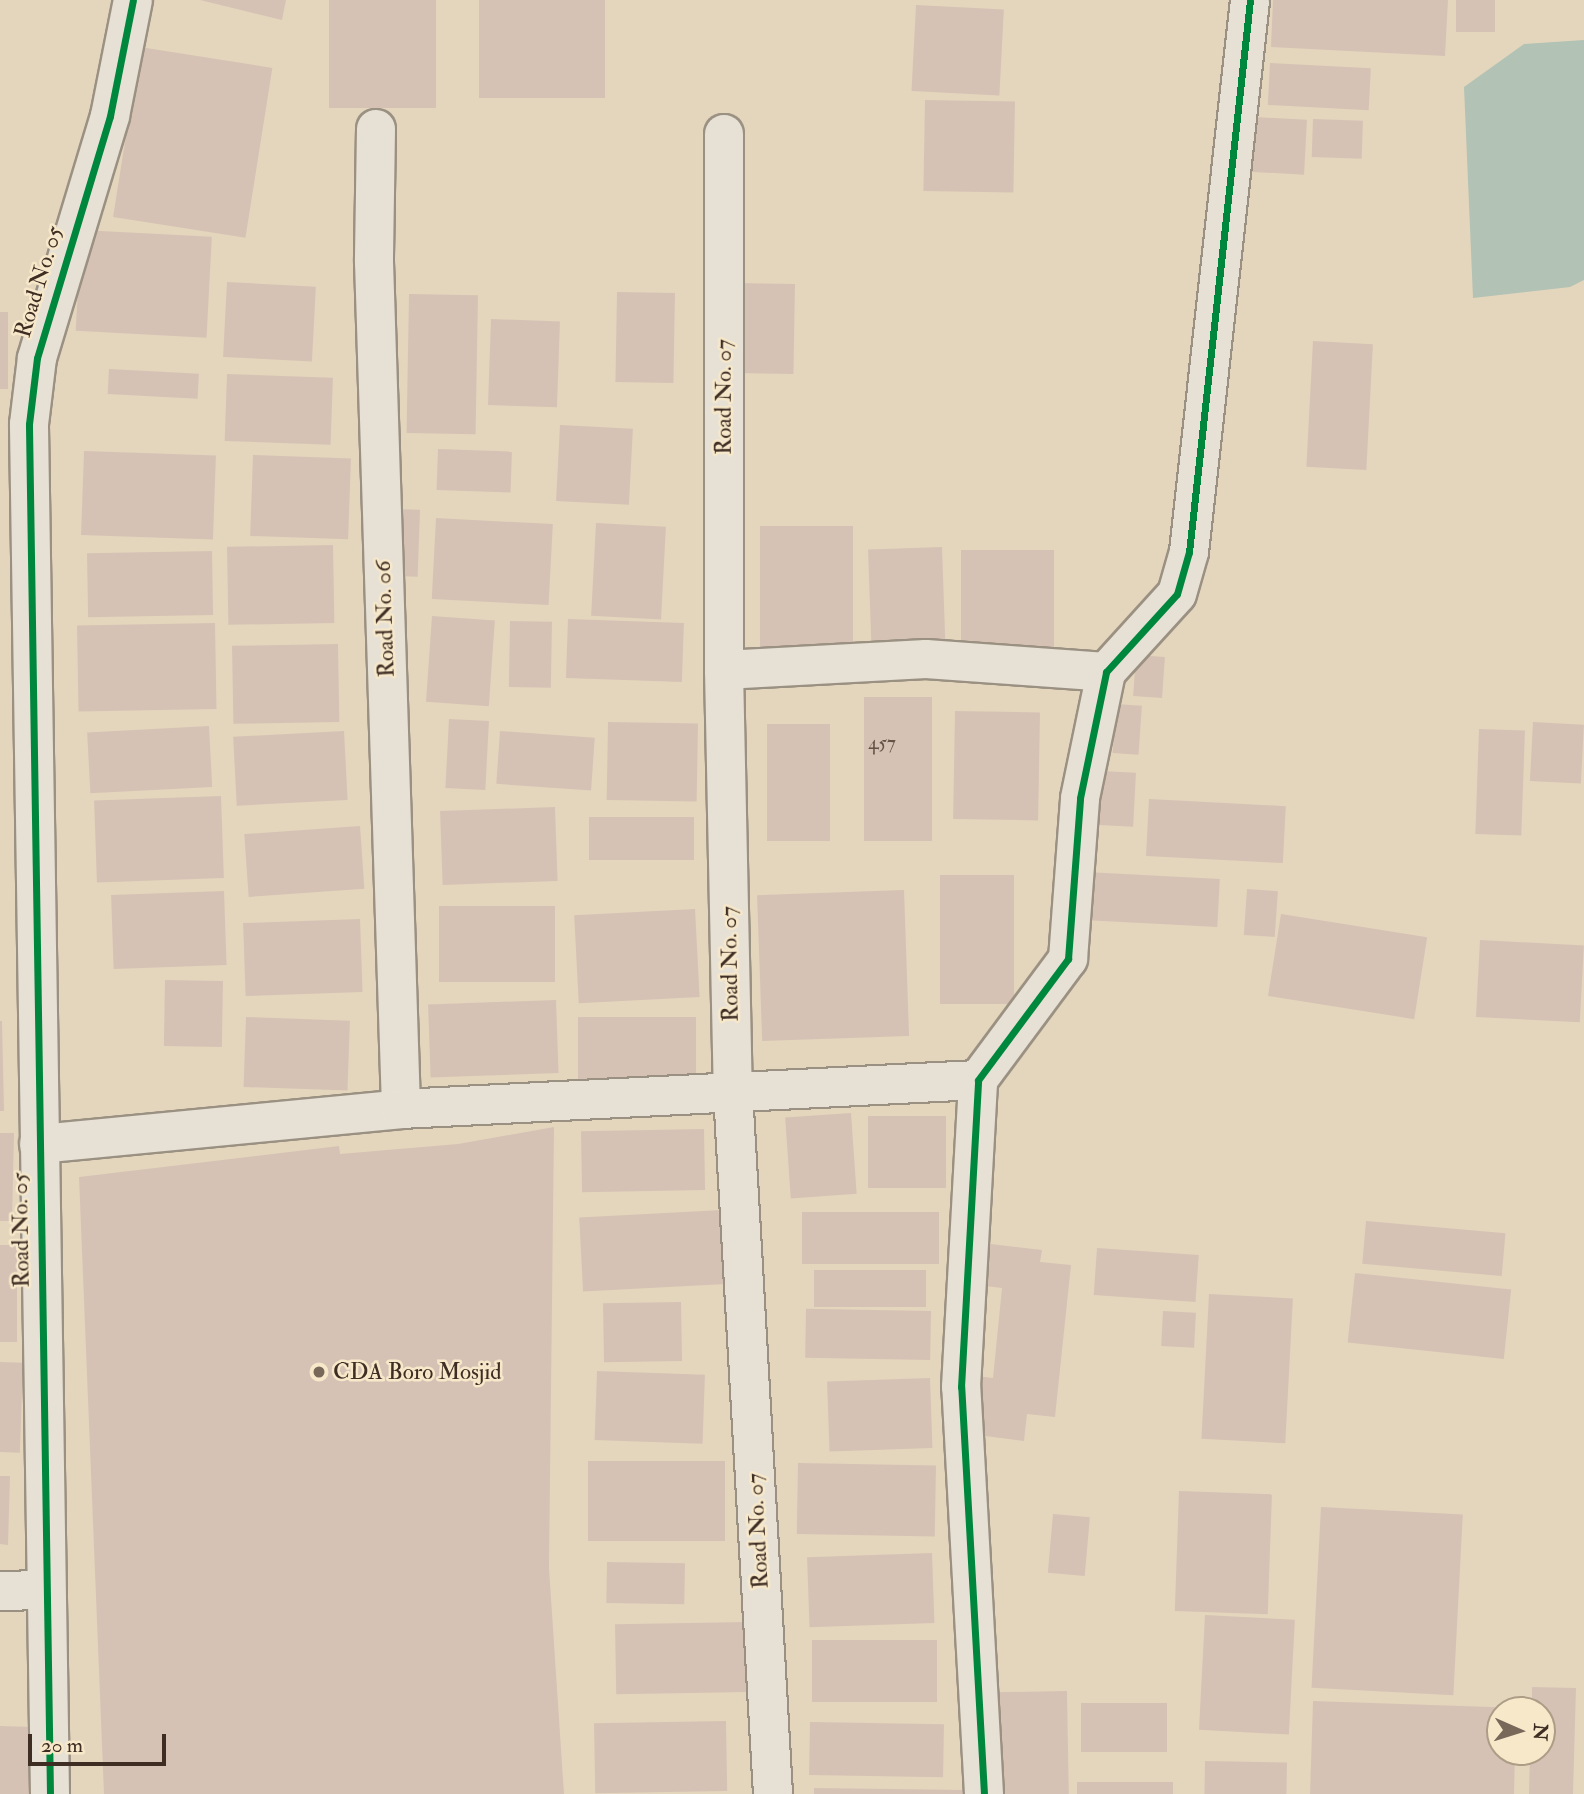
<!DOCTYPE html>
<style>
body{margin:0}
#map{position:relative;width:1584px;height:1794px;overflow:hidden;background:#e4d6bd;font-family:"IM FELL Double Pica",serif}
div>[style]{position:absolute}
.water>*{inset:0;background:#b2c2b4}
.building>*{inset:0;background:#d6c2b4;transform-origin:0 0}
.roads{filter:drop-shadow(2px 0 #9b9182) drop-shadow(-2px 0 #9b9182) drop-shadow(0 2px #9b9182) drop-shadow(0 -2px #9b9182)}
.minor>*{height:38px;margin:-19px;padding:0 19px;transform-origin:19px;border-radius:19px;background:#e7e1d5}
.cycleway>*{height:7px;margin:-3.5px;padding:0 3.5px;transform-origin:3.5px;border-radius:3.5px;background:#00873e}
.dots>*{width:19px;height:19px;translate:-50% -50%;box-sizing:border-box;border:4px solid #f7e8ca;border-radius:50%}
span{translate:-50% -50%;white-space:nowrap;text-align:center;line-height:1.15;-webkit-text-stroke:5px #f7e8ca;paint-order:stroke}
.number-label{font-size:19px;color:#645247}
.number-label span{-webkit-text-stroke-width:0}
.street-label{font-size:23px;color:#3e2d23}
.poi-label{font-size:23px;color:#3e2d23}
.left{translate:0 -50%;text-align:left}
.north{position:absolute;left:1486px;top:1696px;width:70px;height:70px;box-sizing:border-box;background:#f7e8ca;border:2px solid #ad9d87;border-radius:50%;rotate:93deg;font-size:19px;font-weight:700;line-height:28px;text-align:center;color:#3e2d23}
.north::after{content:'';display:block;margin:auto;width:24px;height:32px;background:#786859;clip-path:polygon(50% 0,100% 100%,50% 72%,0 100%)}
.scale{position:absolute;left:28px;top:1734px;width:138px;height:32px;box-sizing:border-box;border:4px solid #3e2d23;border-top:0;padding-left:9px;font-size:21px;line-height:24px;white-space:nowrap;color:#3e2d23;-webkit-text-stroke:5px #f7e8ca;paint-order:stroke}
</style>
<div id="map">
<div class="water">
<div style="clip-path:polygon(1584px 40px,1584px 280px,1570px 287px,1473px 298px,1464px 87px,1524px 44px)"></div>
</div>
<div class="building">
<div style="clip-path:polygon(200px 0,286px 0,282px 20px)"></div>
<div style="left:329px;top:0;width:107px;height:108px"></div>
<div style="left:479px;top:0;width:126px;height:98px"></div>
<div style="clip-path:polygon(1273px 0,1448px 0,1445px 56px,1271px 47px)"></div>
<div style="left:1456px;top:0;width:39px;height:32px"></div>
<div style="left:916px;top:5px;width:88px;height:86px;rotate:3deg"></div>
<div style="left:140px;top:47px;width:134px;height:172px;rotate:9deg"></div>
<div style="left:1270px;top:63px;width:101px;height:42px;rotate:3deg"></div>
<div style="left:925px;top:100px;width:90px;height:91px;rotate:1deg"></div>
<div style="left:1255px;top:117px;width:52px;height:55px;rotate:3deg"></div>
<div style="left:1313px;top:119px;width:50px;height:38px;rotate:2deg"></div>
<div style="left:81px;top:230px;width:131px;height:101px;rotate:3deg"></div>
<div style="left:227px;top:282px;width:89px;height:75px;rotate:3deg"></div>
<div style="left:737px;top:283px;width:58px;height:90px;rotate:1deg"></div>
<div style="left:617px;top:292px;width:58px;height:90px;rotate:1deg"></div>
<div style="left:409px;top:294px;width:69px;height:139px;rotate:1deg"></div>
<div style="left:0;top:312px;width:8px;height:77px"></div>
<div style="left:491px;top:319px;width:69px;height:86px;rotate:2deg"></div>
<div style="left:1313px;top:341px;width:60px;height:126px;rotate:3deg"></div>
<div style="left:109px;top:369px;width:90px;height:25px;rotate:3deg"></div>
<div style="left:227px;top:374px;width:106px;height:67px;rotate:2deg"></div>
<div style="left:560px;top:425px;width:73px;height:76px;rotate:3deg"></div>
<div style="left:438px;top:449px;width:74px;height:41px;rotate:2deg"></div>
<div style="left:84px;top:451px;width:132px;height:84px;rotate:2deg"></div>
<div style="left:253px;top:455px;width:98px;height:81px;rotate:2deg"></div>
<div style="left:395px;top:509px;width:25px;height:67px;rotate:2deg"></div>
<div style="left:436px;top:518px;width:117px;height:81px;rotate:3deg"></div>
<div style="left:596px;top:523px;width:70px;height:93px;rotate:3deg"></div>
<div style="left:853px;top:526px;width:122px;height:93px;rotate:90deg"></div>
<div style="left:333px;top:545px;width:78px;height:106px;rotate:89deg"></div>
<div style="left:942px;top:547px;width:94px;height:74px;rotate:88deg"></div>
<div style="left:961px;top:550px;width:93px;height:98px"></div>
<div style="left:212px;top:551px;width:64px;height:125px;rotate:89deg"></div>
<div style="left:432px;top:616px;width:63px;height:86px;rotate:4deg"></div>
<div style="left:568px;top:619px;width:116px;height:59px;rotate:2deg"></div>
<div style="left:510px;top:621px;width:42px;height:66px;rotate:1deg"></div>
<div style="left:215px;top:623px;width:86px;height:138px;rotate:89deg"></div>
<div style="left:338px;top:644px;width:78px;height:106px;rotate:89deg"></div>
<div style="left:1136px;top:655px;width:29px;height:41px;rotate:4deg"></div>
<div style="left:864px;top:697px;width:68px;height:144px"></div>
<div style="left:1116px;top:704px;width:26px;height:49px;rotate:4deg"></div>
<div style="left:955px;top:711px;width:85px;height:108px;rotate:1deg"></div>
<div style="left:449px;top:719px;width:40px;height:69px;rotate:3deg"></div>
<div style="left:608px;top:722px;width:90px;height:78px;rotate:1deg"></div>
<div style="left:1533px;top:722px;width:51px;height:59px;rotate:3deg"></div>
<div style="left:830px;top:724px;width:117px;height:63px;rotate:90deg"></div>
<div style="left:209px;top:726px;width:61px;height:122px;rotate:87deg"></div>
<div style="left:1479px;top:729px;width:46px;height:105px;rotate:2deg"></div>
<div style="left:344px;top:731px;width:69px;height:111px;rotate:87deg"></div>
<div style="left:500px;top:731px;width:95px;height:53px;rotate:4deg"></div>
<div style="left:1102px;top:771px;width:34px;height:54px;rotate:3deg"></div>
<div style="left:221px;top:796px;width:82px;height:127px;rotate:88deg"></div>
<div style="left:1149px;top:799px;width:137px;height:57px;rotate:3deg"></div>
<div style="left:555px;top:807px;width:74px;height:115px;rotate:88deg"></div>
<div style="left:589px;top:817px;width:105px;height:43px"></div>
<div style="left:360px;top:826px;width:63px;height:116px;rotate:86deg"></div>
<div style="left:1086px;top:872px;width:134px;height:48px;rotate:3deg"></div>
<div style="left:940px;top:875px;width:74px;height:129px"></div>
<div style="left:1247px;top:889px;width:31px;height:46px;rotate:4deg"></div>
<div style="left:904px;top:890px;width:146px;height:147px;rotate:88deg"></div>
<div style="left:224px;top:891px;width:74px;height:113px;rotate:88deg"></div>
<div style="left:555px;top:906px;width:76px;height:116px;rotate:90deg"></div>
<div style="left:695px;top:909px;width:88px;height:121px;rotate:87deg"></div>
<div style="left:1281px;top:914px;width:148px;height:83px;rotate:9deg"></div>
<div style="left:360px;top:919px;width:73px;height:117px;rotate:88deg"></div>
<div style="left:1480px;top:940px;width:104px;height:77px;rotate:3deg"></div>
<div style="left:165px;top:980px;width:58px;height:66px;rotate:1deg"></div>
<div style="left:556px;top:1000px;width:73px;height:128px;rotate:88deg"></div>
<div style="left:246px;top:1017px;width:104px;height:70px;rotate:2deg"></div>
<div style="left:578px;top:1017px;width:118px;height:68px"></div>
<div style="clip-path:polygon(0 1021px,2px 1021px,4px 1111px,0 1111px)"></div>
<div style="left:851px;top:1113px;width:81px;height:66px;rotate:86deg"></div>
<div style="left:868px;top:1116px;width:78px;height:72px"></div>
<div style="clip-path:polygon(554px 1127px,549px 1568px,564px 1794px,104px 1794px,79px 1177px,339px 1146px,340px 1154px,458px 1144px)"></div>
<div style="left:704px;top:1129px;width:61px;height:123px;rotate:89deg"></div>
<div style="clip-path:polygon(0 1133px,14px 1133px,12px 1221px,0 1221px)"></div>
<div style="left:722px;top:1210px;width:74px;height:143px;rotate:87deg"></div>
<div style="left:802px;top:1212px;width:137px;height:52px"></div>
<div style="left:1366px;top:1221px;width:140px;height:43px;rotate:5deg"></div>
<div style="clip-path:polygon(982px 1243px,1042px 1250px,1040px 1262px,1071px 1265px,1055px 1417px,1027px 1414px,1024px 1441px,970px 1434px,977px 1376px,993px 1378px,1002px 1288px,977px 1285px)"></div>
<div style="left:0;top:1245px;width:17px;height:97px"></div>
<div style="left:1097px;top:1248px;width:102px;height:47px;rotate:4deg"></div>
<div style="left:926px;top:1270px;width:37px;height:112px;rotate:90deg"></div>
<div style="left:1355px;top:1273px;width:157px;height:70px;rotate:6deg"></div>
<div style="left:1209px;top:1294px;width:84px;height:145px;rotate:3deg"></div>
<div style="left:681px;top:1302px;width:59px;height:78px;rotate:89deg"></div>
<div style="left:931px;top:1311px;width:49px;height:125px;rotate:91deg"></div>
<div style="left:1163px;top:1311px;width:33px;height:35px;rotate:3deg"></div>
<div style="left:0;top:1362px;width:23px;height:90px;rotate:2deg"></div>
<div style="left:597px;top:1371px;width:108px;height:69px;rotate:2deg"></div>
<div style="left:930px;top:1378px;width:70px;height:103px;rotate:88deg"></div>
<div style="left:588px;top:1461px;width:137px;height:80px"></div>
<div style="left:798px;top:1463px;width:138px;height:71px;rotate:1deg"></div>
<div style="clip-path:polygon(0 1476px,10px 1476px,8px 1545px,0 1544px)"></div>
<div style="left:1179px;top:1491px;width:93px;height:120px;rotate:2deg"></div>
<div style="left:1321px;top:1507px;width:142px;height:181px;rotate:3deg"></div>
<div style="left:1053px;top:1514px;width:37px;height:59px;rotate:5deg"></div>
<div style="left:932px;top:1553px;width:70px;height:125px;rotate:88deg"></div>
<div style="left:607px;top:1562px;width:78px;height:41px;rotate:1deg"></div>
<div style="left:1205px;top:1615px;width:90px;height:115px;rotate:3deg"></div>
<div style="left:748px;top:1622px;width:70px;height:133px;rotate:89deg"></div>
<div style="left:937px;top:1640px;width:62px;height:125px;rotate:90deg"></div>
<div style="clip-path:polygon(1532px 1687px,1576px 1688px,1573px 1794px,1529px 1794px,1530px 1752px,1542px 1752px,1542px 1710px,1532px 1710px)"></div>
<div style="left:1067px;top:1691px;width:103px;height:73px;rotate:89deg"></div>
<div style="clip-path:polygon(1313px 1701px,1521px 1708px,1500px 1710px,1500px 1752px,1515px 1752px,1514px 1794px,1310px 1794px)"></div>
<div style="left:1081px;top:1703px;width:86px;height:49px"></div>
<div style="left:726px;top:1721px;width:70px;height:132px;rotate:89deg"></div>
<div style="left:810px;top:1722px;width:134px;height:53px;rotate:1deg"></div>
<div style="left:0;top:1726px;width:32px;height:68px;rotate:2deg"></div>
<div style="left:1205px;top:1761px;width:82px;height:33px;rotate:1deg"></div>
<div style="left:1173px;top:1782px;width:12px;height:96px;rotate:90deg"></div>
<div style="clip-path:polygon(814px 1788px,967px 1790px,967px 1794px,814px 1794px)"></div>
</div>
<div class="roads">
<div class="minor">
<div style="left:376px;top:129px;width:133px;rotate:90.9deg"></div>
<div style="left:374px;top:262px;width:847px;rotate:88.17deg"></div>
<div style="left:724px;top:134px;width:536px;rotate:90deg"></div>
<div style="left:724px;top:670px;width:422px;rotate:88.8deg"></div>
<div style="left:733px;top:1092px;width:703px;rotate:86.74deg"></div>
<div style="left:724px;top:670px;width:202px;rotate:-3.1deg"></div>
<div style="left:926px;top:659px;width:180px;rotate:4.1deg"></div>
<div style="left:39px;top:1144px;width:364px;rotate:-5.5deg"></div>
<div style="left:401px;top:1109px;width:578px;rotate:-2.88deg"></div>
<div style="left:0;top:1591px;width:44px;rotate:-1.3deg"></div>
<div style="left:50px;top:1794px;width:1370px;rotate:-90.88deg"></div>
<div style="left:29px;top:424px;width:66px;rotate:-83.1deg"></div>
<div style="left:37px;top:358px;width:253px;rotate:-73.2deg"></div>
<div style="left:110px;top:116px;width:118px;rotate:-78.8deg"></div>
<div style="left:984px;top:1794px;width:408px;rotate:-93.2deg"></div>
<div style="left:961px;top:1387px;width:307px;rotate:-86.8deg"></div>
<div style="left:978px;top:1080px;width:151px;rotate:-53.4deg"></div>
<div style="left:1068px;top:959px;width:161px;rotate:-85.7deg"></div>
<div style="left:1080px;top:798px;width:129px;rotate:-78.3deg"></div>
<div style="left:1106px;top:672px;width:105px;rotate:-47.7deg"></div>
<div style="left:1177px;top:594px;width:44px;rotate:-74.1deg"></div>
<div style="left:1189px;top:552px;width:555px;rotate:-83.69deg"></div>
</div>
</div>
<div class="cycleway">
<div style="left:50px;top:1794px;width:1370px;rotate:-90.88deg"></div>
<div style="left:29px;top:424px;width:66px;rotate:-83.1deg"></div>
<div style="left:37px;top:358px;width:253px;rotate:-73.2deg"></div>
<div style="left:110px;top:116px;width:118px;rotate:-78.8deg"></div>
<div style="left:984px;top:1794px;width:408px;rotate:-93.2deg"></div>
<div style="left:961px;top:1387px;width:307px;rotate:-86.8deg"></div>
<div style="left:978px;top:1080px;width:151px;rotate:-53.4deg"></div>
<div style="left:1068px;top:959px;width:161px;rotate:-85.7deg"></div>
<div style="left:1080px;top:798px;width:129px;rotate:-78.3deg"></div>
<div style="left:1106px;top:672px;width:105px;rotate:-47.7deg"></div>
<div style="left:1177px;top:594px;width:44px;rotate:-74.1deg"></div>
<div style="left:1189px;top:552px;width:555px;rotate:-83.69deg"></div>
</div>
<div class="dots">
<div style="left:319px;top:1372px;background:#786859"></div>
</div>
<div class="number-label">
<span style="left:882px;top:744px">457</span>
</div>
<div class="street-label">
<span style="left:39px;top:282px;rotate:-73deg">Road No. 05</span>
<span style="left:724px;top:397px;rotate:-90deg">Road No. 07</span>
<span style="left:385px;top:619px;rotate:-92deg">Road No. 06</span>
<span style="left:730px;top:964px;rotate:-91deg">Road No. 07</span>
<span style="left:21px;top:1230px;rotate:-91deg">Road No. 05</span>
<span style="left:758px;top:1531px;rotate:-93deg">Road No. 07</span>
</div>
<div class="poi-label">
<span class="left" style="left:333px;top:1372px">CDA Boro Mosjid</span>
</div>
<div class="north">N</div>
<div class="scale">20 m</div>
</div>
